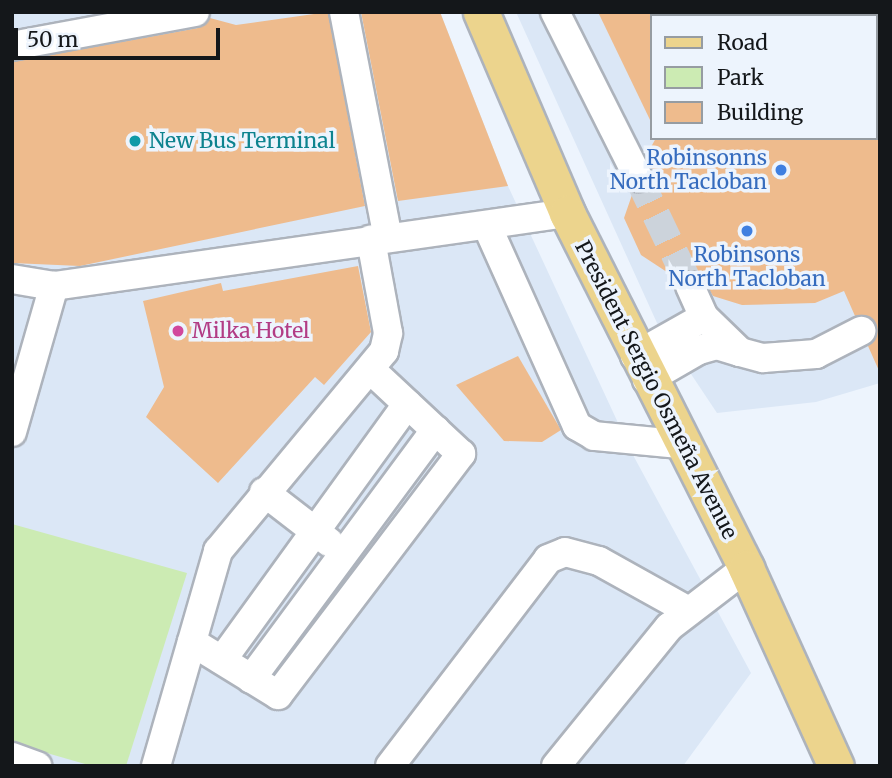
<!DOCTYPE html>
<meta charset="utf-8">
<style>
body{margin:0}
#map{position:relative;width:892px;height:778px;overflow:hidden;background:#edf4fd;font-family:Merriweather,serif}
div>[style]{position:absolute}
.built>*{inset:0;background:#dbe7f6}
.green>*{inset:0;background:#ccebb3}
.building>*{inset:0;background:#eebb8d}
.minor-tunnel>*{height:28px;margin-top:-14px;transform-origin:0;background:repeating-linear-gradient(90deg,#ccd3db 0 28px,transparent 0 42px)}
.roads{filter:drop-shadow(2px 0 #adb3bc) drop-shadow(-2px 0 #adb3bc) drop-shadow(0 2px #adb3bc) drop-shadow(0 -2px #adb3bc)}
.minor>*{height:28px;margin:-14px;padding:0 14px;transform-origin:14px;border-radius:14px;background:#fff}
.major>*{height:35px;margin:-17.5px;padding:0 17.5px;transform-origin:17.5px;border-radius:17.5px;background:#ecd48d}
.dots>*{width:19px;height:19px;translate:-50% -50%;box-sizing:border-box;border:4px solid #edf4fd;border-radius:50%}
span{translate:-50% -50%;white-space:nowrap;text-align:center;line-height:1.15;-webkit-text-stroke:7px #edf4fd;paint-order:stroke}
.culture-label{font-size:21px;color:#0d838f}
.left{translate:0 -50%;text-align:left}
.shop-label{font-size:21px;color:#366cbe}
.right{translate:-100% -50%;text-align:right}
.hotel-label{font-size:21px;color:#b23c85}
.street-label{font-size:21px;color:#14171a}
.frame{position:absolute;inset:0;border:14px solid #14171a;pointer-events:none}
.legend{position:absolute;left:650px;top:14px;width:228px;height:126px;box-sizing:border-box;background:#edf4fd;border:2px solid #969ca2;margin:0;padding:9px 12px;list-style:none;font-size:21px;color:#14171a}
.legend li{display:flex;align-items:center;gap:14px;height:35px}
.legend b{width:35px;border:2px solid #969ca2}
.scale{position:absolute;left:14px;top:28px;width:206px;height:32px;box-sizing:border-box;border:4px solid #14171a;border-top:0;padding-left:9px;font-size:21px;line-height:24px;white-space:nowrap;color:#14171a;-webkit-text-stroke:5px #edf4fd;paint-order:stroke}
</style>
<div id="map">
<div class="built">
<div style="clip-path:polygon(12px 12px,440px 12px,508px 186px,633px 455px,751px 673px,683px 766px,12px 766px)"></div>
<div style="clip-path:polygon(evenodd,516px 12px,880px 12px,880px 383px,816px 402px,717px 413px,657px 323px,516px 12px,652px 16px,876px 16px,876px 138px,652px 138px,652px 16px)"></div>
</div>
<div class="green">
<div style="clip-path:polygon(12px 524px,187px 573px,126px 766px,92px 766px,12px 743px)"></div>
</div>
<div class="building">
<div style="clip-path:polygon(328px 12px,365px 206px,80px 266px,12px 263px,12px 62px,198px 28px,210px 18px,236px 25px)"></div>
<div style="clip-path:polygon(361px 12px,440px 12px,508px 186px,398px 201px)"></div>
<div style="clip-path:polygon(598px 12px,652px 12px,652px 124px)"></div>
<div style="clip-path:polygon(656px 138px,880px 138px,880px 373px,868px 346px,876px 324px,855px 316px,844px 291px,815px 303px,742px 305px,713px 296px,699px 272px,684px 271px,676px 278px,641px 255px,624px 218px,633px 192px,652px 186px,646px 156px)"></div>
<div style="clip-path:polygon(358px 266px,371px 332px,324px 385px,315px 377px,218px 483px,146px 417px,164px 387px,143px 301px,221px 283px,223px 291px)"></div>
<div style="clip-path:polygon(518px 356px,561px 430px,542px 442px,504px 441px,456px 385px)"></div>
</div>
<div class="minor-tunnel">
<div style="left:638px;top:177px;width:121px;rotate:64.5deg"></div>
</div>
<div class="roads">
<div class="minor">
<div style="left:344px;top:12px;width:230px;rotate:79deg"></div>
<div style="left:555px;top:12px;width:185px;rotate:63.3deg"></div>
<div style="left:12px;top:46px;width:186px;rotate:-10.5deg"></div>
<div style="left:488px;top:228px;width:217px;rotate:65.8deg"></div>
<div style="left:577px;top:426px;width:20px;rotate:30deg"></div>
<div style="left:594px;top:436px;width:85px;rotate:5.4deg"></div>
<div style="left:12px;top:279px;width:43px;rotate:9.5deg"></div>
<div style="left:54px;top:286px;width:518px;rotate:-8.1deg"></div>
<div style="left:690px;top:286px;width:34px;rotate:66deg"></div>
<div style="left:704px;top:317px;width:50px;rotate:44.2deg"></div>
<div style="left:740px;top:352px;width:24px;rotate:15deg"></div>
<div style="left:763px;top:358px;width:53px;rotate:-4.3deg"></div>
<div style="left:816px;top:354px;width:51px;rotate:-27.1deg"></div>
<div style="left:635px;top:356px;width:79px;rotate:-29.5deg"></div>
<div style="left:647px;top:380px;width:60px;rotate:-30deg"></div>
<div style="left:699px;top:350px;width:19px;rotate:-16deg"></div>
<div style="left:717px;top:345px;width:24px;rotate:17deg"></div>
<div style="left:12px;top:432px;width:152px;rotate:-74deg"></div>
<div style="left:264px;top:492px;width:82px;rotate:37.6deg"></div>
<div style="left:192px;top:642px;width:101px;rotate:31.6deg"></div>
<div style="left:278px;top:695px;width:303px;rotate:-52.8deg"></div>
<div style="left:461px;top:454px;width:122px;rotate:-137deg"></div>
<div style="left:222px;top:660px;width:316px;rotate:-54.1deg"></div>
<div style="left:251px;top:679px;width:310px;rotate:-53.5deg"></div>
<div style="left:12px;top:757px;width:27px;rotate:20deg"></div>
<div style="left:156px;top:766px;width:224px;rotate:-73.9deg"></div>
<div style="left:218px;top:551px;width:260px;rotate:-50.3deg"></div>
<div style="left:384px;top:351px;width:18px;rotate:-77deg"></div>
<div style="left:388px;top:333px;width:95px;rotate:-100.4deg"></div>
<div style="left:390px;top:766px;width:260px;rotate:-52.6deg"></div>
<div style="left:548px;top:559px;width:18px;rotate:-22deg"></div>
<div style="left:565px;top:552px;width:35px;rotate:15deg"></div>
<div style="left:599px;top:561px;width:101px;rotate:29.1deg"></div>
<div style="left:556px;top:766px;width:179px;rotate:-50.9deg"></div>
<div style="left:669px;top:627px;width:97px;rotate:-37.5deg"></div>
</div>
<div class="major">
<div style="left:481px;top:12px;width:219px;rotate:66.8deg"></div>
<div style="left:567px;top:213px;width:398px;rotate:63.2deg"></div>
<div style="left:746px;top:568px;width:217px;rotate:65.6deg"></div>
</div>
</div>
<div class="dots">
<div style="left:135px;top:141px;background:#0f9aa8"></div>
<div style="left:781px;top:170px;background:#3f7fe0"></div>
<div style="left:747px;top:231px;background:#3f7fe0"></div>
<div style="left:178px;top:331px;background:#d1479c"></div>
</div>
<div class="culture-label">
<span class="left" style="left:149px;top:141px">New Bus Terminal</span>
</div>
<div class="shop-label">
<span class="right" style="left:767px;top:170px">Robinsonns<br>North Tacloban</span>
<span style="left:747px;top:267px">Robinsons<br>North Tacloban</span>
</div>
<div class="hotel-label">
<span class="left" style="left:192px;top:331px">Milka Hotel</span>
</div>
<div class="street-label">
<span style="left:656px;top:390px;rotate:63deg">President Sergio Osmeña Avenue</span>
</div>
<div class="frame"></div>
<ul class="legend">
<li><b style="height:9px;background:#ecd48d"></b>Road</li>
<li><b style="height:19px;background:#ccebb3"></b>Park</li>
<li><b style="height:19px;background:#eebb8d"></b>Building</li>
</ul>
<div class="scale">50 m</div>
</div>
